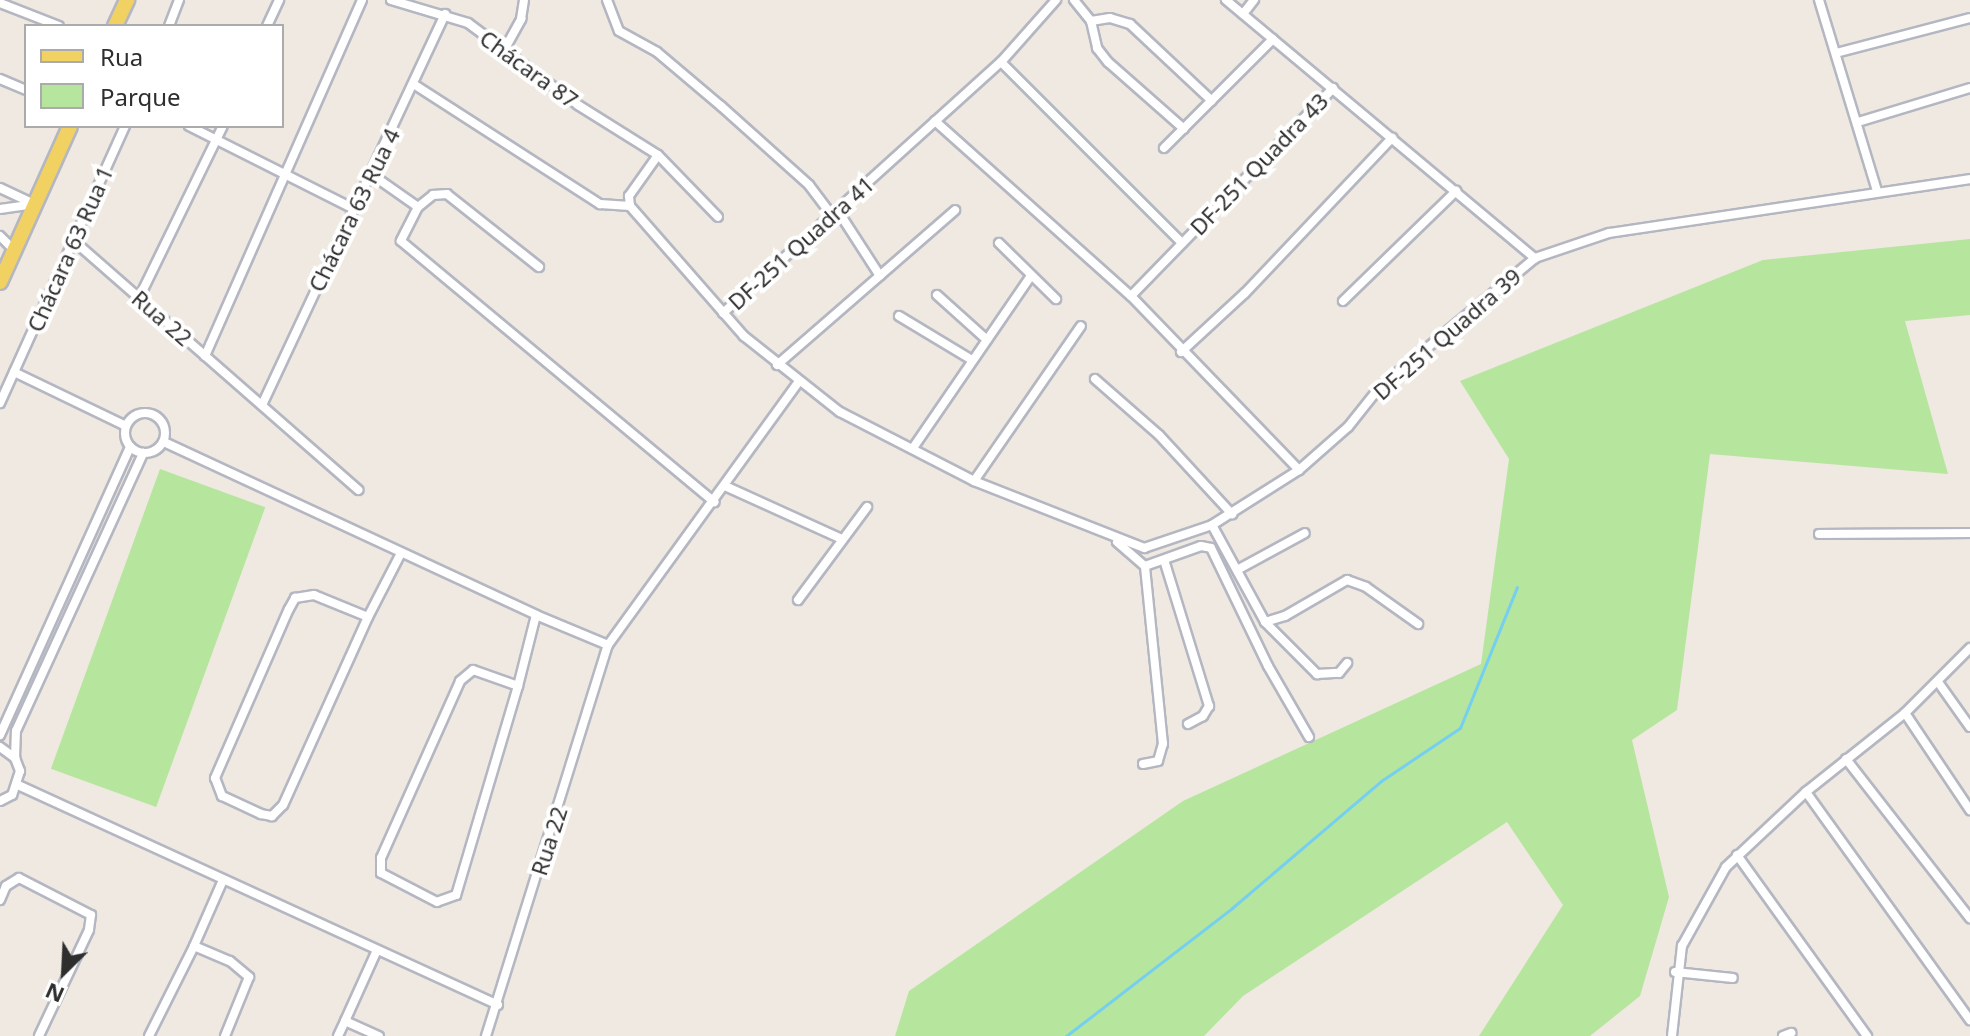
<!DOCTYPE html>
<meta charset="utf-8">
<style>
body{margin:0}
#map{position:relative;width:1970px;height:1036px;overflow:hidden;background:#efe9e1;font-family:"Noto Sans",sans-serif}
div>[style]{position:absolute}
.green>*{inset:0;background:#b6e59e;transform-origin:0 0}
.stream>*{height:3px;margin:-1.5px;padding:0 1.5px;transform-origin:1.5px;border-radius:1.5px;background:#75cff0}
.roads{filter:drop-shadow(2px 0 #b4b7c1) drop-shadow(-2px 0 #b4b7c1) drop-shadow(0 2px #b4b7c1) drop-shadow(0 -2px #b4b7c1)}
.street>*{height:8px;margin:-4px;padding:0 4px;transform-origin:4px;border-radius:4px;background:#fff}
.street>.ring{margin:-4px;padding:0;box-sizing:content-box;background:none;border:8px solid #fff;border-radius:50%}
.primary>*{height:14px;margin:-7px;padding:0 7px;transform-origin:7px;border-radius:7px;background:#f2d163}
span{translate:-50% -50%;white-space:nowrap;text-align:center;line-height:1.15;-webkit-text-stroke:8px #fff;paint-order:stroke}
.street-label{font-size:22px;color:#2e2e2e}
.legend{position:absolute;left:24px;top:24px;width:260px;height:104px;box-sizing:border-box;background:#fff;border:2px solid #ababab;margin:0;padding:10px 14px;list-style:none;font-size:24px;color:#2e2e2e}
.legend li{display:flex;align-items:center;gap:16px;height:40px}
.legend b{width:40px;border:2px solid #ababab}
.north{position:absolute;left:24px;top:932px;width:80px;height:80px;-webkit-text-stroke:6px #fff;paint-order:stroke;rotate:204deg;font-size:22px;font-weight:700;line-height:32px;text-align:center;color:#2e2e2e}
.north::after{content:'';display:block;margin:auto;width:28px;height:36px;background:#2e2e2e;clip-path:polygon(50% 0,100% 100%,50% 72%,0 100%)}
</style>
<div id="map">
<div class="green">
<div style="clip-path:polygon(1970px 239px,1970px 315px,1905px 321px,1948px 474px,1710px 454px,1677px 710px,1632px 740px,1669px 897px,1640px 996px,1590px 1036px,1479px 1036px,1563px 905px,1507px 822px,1243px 996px,1204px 1036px,895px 1036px,909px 991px,1183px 801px,1481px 664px,1509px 459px,1460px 381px,1763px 260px)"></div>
<div style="left:160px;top:469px;width:112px;height:319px;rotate:20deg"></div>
</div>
<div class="stream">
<div style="left:1066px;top:1036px;width:210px;rotate:-37.6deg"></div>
<div style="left:1232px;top:908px;width:196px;rotate:-40.4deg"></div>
<div style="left:1381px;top:781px;width:95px;rotate:-33.9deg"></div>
<div style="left:1460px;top:728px;width:152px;rotate:-68deg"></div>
</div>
<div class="roads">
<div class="street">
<div style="left:391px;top:0;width:80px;rotate:16.6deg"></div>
<div style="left:468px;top:23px;width:137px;rotate:36.7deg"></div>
<div style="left:578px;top:105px;width:94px;rotate:32deg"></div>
<div style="left:658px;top:155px;width:86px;rotate:45.9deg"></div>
<div style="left:607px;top:0;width:33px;rotate:69deg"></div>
<div style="left:619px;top:31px;width:43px;rotate:28.9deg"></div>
<div style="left:657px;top:52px;width:84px;rotate:40.2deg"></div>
<div style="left:721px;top:106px;width:118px;rotate:41.9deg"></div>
<div style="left:809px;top:185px;width:39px;rotate:53deg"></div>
<div style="left:1074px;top:0;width:27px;rotate:51deg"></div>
<div style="left:1091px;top:21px;width:28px;rotate:77deg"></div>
<div style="left:1097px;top:48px;width:18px;rotate:52deg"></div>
<div style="left:1108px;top:62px;width:101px;rotate:41.4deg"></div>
<div style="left:1226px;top:0;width:403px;rotate:39.9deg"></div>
<div style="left:1819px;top:0;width:200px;rotate:73.1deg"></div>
<div style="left:0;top:3px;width:63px;rotate:21.3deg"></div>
<div style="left:1243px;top:14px;width:18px;rotate:-52deg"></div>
<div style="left:1091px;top:21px;width:19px;rotate:-9deg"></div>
<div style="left:1110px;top:18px;width:21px;rotate:17deg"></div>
<div style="left:1130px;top:24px;width:112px;rotate:43.2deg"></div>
<div style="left:169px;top:26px;width:28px;rotate:-69deg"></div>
<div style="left:267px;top:26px;width:29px;rotate:-65deg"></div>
<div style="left:503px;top:52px;width:38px;rotate:-61deg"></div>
<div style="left:521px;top:19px;width:19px;rotate:-81deg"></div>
<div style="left:1836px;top:53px;width:138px;rotate:-14.6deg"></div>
<div style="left:1001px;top:62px;width:256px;rotate:45deg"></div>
<div style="left:0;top:79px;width:28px;rotate:23deg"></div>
<div style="left:415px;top:85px;width:220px;rotate:32.8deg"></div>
<div style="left:600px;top:204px;width:30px;rotate:4deg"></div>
<div style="left:630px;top:206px;width:10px;rotate:-96deg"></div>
<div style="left:629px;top:196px;width:50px;rotate:-54.7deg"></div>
<div style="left:935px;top:121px;width:263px;rotate:41.8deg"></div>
<div style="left:1131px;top:296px;width:242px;rotate:46deg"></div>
<div style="left:1858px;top:122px;width:117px;rotate:-16.9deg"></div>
<div style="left:189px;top:126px;width:185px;rotate:26.7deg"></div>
<div style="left:1164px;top:148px;width:154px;rotate:-45deg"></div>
<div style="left:371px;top:174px;width:57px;rotate:35.1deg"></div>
<div style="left:0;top:188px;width:38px;rotate:25deg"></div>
<div style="left:630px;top:206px;width:173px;rotate:48.8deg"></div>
<div style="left:744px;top:336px;width:122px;rotate:38.4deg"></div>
<div style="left:840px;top:412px;width:151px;rotate:27.2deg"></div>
<div style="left:974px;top:481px;width:183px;rotate:21.5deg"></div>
<div style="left:1144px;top:548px;width:72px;rotate:-18.7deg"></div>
<div style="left:1212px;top:525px;width:103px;rotate:-32.3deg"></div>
<div style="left:1299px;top:470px;width:65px;rotate:-41.3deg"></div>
<div style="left:1348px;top:427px;width:50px;rotate:-51.5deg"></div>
<div style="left:1379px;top:388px;width:203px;rotate:-39.8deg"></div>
<div style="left:1535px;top:258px;width:78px;rotate:-18.7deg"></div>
<div style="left:1609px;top:233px;width:365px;rotate:-8.5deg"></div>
<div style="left:0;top:209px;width:35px;rotate:-8deg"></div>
<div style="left:838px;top:211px;width:77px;rotate:57.1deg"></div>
<div style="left:0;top:236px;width:20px;rotate:45deg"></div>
<div style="left:74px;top:241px;width:378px;rotate:41.2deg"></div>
<div style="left:999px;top:243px;width:80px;rotate:44.5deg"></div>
<div style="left:539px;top:267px;width:117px;rotate:-141.6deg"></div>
<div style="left:447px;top:194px;width:14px;rotate:176deg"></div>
<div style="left:433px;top:195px;width:19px;rotate:141deg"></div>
<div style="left:418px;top:207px;width:38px;rotate:117deg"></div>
<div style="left:401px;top:241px;width:408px;rotate:39.8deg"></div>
<div style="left:937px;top:295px;width:67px;rotate:42deg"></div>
<div style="left:1131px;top:296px;width:290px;rotate:-45.8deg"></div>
<div style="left:139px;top:298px;width:191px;rotate:-64deg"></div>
<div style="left:1343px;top:301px;width:158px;rotate:-44.2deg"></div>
<div style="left:723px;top:313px;width:375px;rotate:-42.1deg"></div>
<div style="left:1001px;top:62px;width:83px;rotate:-48.4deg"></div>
<div style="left:899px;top:316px;width:85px;rotate:31.1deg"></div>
<div style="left:1181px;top:352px;width:87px;rotate:-42.7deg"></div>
<div style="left:1245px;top:293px;width:214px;rotate:-46.5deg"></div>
<div style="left:205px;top:356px;width:389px;rotate:-66.2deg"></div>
<div style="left:777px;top:365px;width:236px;rotate:-41deg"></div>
<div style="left:14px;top:372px;width:124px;rotate:25.7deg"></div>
<div style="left:1095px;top:379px;width:85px;rotate:41.2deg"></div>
<div style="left:1159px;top:435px;width:108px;rotate:47.3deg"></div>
<div style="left:0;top:403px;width:304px;rotate:-65.7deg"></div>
<div style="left:262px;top:405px;width:432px;rotate:-64.9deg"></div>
<div class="ring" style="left:125px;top:413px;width:32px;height:32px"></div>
<div style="left:164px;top:442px;width:410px;rotate:24.9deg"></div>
<div style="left:536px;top:615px;width:73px;rotate:104.2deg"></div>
<div style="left:913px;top:448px;width:207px;rotate:-55.6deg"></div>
<div style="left:974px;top:481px;width:188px;rotate:-55.4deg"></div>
<div style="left:725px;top:486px;width:128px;rotate:24.4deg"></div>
<div style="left:1212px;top:525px;width:111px;rotate:61.3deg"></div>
<div style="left:1265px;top:622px;width:21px;rotate:-17deg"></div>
<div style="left:1285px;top:616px;width:72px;rotate:-30.1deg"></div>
<div style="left:1347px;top:580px;width:20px;rotate:20deg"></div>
<div style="left:1366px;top:587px;width:64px;rotate:35.4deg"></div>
<div style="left:1819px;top:534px;width:151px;rotate:-0.4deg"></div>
<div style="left:1117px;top:542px;width:37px;rotate:41deg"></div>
<div style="left:1145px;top:566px;width:59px;rotate:-19.7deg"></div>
<div style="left:1201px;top:546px;width:10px;rotate:11deg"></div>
<div style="left:1211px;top:548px;width:131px;rotate:64.2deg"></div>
<div style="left:1268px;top:666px;width:82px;rotate:60deg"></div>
<div style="left:1165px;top:563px;width:150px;rotate:72.9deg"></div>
<div style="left:1209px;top:706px;width:12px;rotate:121deg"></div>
<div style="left:1203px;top:716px;width:17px;rotate:152deg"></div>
<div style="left:1237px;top:570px;width:77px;rotate:-28.6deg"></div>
<div style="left:314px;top:595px;width:58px;rotate:22.2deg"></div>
<div style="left:368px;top:617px;width:206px;rotate:114.3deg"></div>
<div style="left:283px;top:805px;width:16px;rotate:135deg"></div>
<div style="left:272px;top:816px;width:11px;rotate:-170deg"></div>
<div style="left:261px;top:814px;width:43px;rotate:-155.2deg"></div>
<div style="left:222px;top:796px;width:19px;rotate:-111deg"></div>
<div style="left:215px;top:778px;width:184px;rotate:-66.4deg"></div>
<div style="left:289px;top:609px;width:13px;rotate:-61deg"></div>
<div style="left:295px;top:598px;width:19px;rotate:-9deg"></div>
<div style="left:798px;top:600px;width:116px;rotate:-53.4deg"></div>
<div style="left:536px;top:615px;width:78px;rotate:22.6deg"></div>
<div style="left:368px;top:617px;width:70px;rotate:-62.7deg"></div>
<div style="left:1265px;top:622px;width:74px;rotate:45deg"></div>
<div style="left:1317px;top:674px;width:22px;rotate:-3deg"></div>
<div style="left:1339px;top:673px;width:13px;rotate:-51deg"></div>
<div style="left:473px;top:670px;width:48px;rotate:19.6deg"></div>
<div style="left:518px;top:686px;width:218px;rotate:106.5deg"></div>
<div style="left:456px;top:895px;width:20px;rotate:160deg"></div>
<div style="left:437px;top:902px;width:63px;rotate:-152.6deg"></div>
<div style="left:381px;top:873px;width:15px;rotate:-90deg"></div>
<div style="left:381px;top:858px;width:194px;rotate:-65.9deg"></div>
<div style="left:460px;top:681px;width:17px;rotate:-40deg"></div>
<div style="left:1938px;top:682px;width:55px;rotate:54.6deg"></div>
<div style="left:1905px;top:713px;width:117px;rotate:56.2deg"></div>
<div style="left:0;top:735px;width:316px;rotate:-65.7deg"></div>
<div style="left:0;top:747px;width:19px;rotate:36deg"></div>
<div style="left:15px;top:758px;width:14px;rotate:69deg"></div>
<div style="left:20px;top:771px;width:25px;rotate:108deg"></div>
<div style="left:12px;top:795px;width:13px;rotate:153deg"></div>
<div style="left:15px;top:758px;width:27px;rotate:-88deg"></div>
<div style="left:16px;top:731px;width:306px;rotate:-65.4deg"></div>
<div style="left:1846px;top:759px;width:202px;rotate:52.1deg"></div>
<div style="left:1143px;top:764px;width:15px;rotate:-11deg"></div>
<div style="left:1158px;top:761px;width:18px;rotate:-74deg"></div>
<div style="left:1163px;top:744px;width:179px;rotate:-95.8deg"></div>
<div style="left:18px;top:785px;width:528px;rotate:24.62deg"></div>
<div style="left:1806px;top:792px;width:281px;rotate:54.3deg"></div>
<div style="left:1737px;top:855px;width:223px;rotate:54.3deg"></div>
<div style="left:0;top:900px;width:15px;rotate:-67deg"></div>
<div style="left:6px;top:886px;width:15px;rotate:-32deg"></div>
<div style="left:19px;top:878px;width:81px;rotate:27.2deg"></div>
<div style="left:91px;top:915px;width:15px;rotate:98deg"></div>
<div style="left:89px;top:930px;width:117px;rotate:115.3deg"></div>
<div style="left:194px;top:946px;width:72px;rotate:-66.3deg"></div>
<div style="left:1675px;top:972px;width:58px;rotate:5.9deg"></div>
<div style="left:345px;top:1021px;width:78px;rotate:-65.7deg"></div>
<div style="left:149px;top:1036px;width:101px;rotate:-63.4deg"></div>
<div style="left:194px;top:946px;width:39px;rotate:23deg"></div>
<div style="left:230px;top:961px;width:25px;rotate:40deg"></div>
<div style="left:249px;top:977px;width:64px;rotate:112.1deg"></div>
<div style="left:338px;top:1036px;width:17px;rotate:-65deg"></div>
<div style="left:345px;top:1021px;width:37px;rotate:24deg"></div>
<div style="left:486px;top:1036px;width:410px;rotate:-72.7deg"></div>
<div style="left:608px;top:645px;width:324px;rotate:-54.1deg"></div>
<div style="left:1672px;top:1036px;width:91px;rotate:-83.7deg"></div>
<div style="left:1682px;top:946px;width:90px;rotate:-60.9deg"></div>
<div style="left:1726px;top:867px;width:110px;rotate:-43.2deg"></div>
<div style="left:1806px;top:792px;width:127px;rotate:-38.6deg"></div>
<div style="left:1905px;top:713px;width:92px;rotate:-45deg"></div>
<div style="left:1783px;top:1036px;width:9px;rotate:-21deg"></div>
</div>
<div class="primary">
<div style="left:115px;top:26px;width:29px;rotate:-65deg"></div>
<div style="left:0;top:282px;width:171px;rotate:-65.8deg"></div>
</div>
</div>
<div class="street-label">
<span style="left:529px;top:69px;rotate:36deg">Chácara 87</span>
<span style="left:1259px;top:164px;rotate:-46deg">DF-251 Quadra 43</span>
<span style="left:354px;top:210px;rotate:-64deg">Chácara 63 Rua 4</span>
<span style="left:801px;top:243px;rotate:-42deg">DF-251 Quadra 41</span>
<span style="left:70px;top:249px;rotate:-66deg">Chácara 63 Rua 1</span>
<span style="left:162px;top:318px;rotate:41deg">Rua 22</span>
<span style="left:1447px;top:334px;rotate:-41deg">DF-251 Quadra 39</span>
<span style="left:549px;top:841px;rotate:-72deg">Rua 22</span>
</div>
<ul class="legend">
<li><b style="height:10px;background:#f2d163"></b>Rua</li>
<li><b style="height:22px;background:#b6e59e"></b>Parque</li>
</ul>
<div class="north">N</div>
</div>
